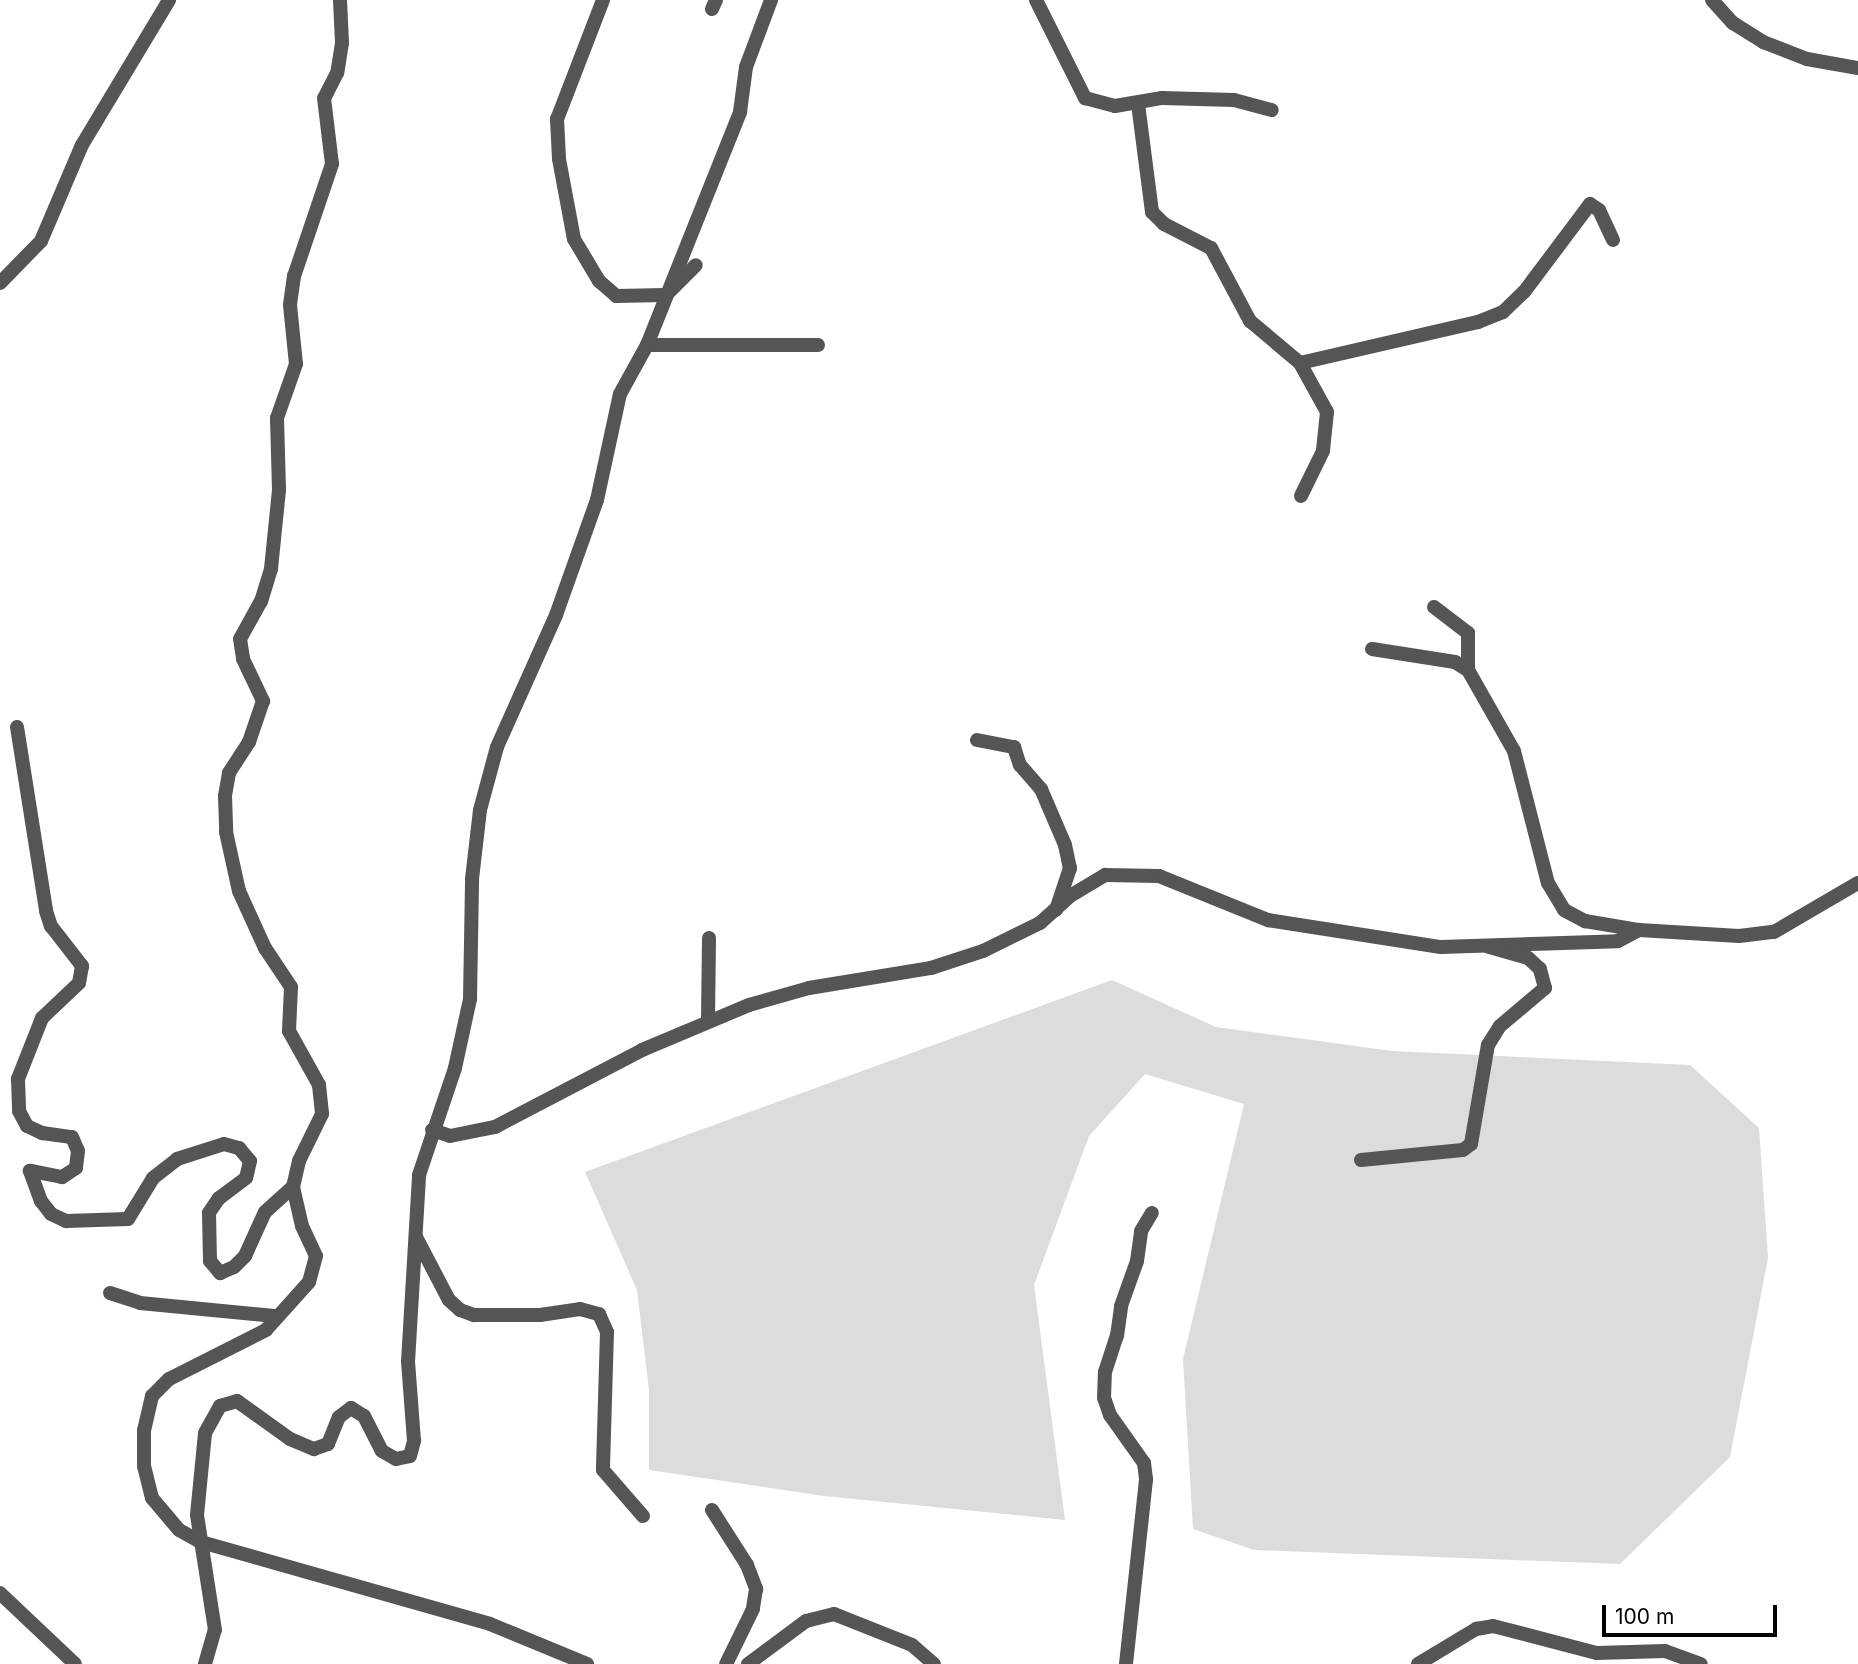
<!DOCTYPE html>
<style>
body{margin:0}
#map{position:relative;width:1858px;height:1664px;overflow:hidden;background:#fff;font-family:Inter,sans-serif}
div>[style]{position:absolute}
.green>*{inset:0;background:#dcdcdc}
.minor>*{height:14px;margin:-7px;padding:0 7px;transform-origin:7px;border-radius:7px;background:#555}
.tertiary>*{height:14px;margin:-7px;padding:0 7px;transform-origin:7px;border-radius:7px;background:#555}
span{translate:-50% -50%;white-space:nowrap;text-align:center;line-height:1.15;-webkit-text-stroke:5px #fff;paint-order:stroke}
.scale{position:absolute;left:1602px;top:1605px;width:175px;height:32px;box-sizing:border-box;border:4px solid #000;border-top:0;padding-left:9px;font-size:21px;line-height:24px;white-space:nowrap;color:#000;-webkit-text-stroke:5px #fff;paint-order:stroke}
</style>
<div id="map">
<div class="green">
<div style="clip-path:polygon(1112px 980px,1216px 1027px,1392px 1051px,1690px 1065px,1759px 1128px,1768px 1258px,1730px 1457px,1620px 1564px,1254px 1550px,1193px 1529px,1183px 1359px,1244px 1104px,1145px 1074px,1089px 1136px,1034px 1285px,1065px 1520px,824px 1496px,649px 1470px,649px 1390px,637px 1290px,585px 1172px)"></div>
</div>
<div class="minor">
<div style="left:340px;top:0;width:43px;rotate:87.3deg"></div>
<div style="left:342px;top:43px;width:30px;rotate:99deg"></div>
<div style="left:337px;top:73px;width:28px;rotate:117deg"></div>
<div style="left:324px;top:98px;width:66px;rotate:83.1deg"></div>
<div style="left:332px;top:164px;width:118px;rotate:108.7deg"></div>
<div style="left:294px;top:276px;width:29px;rotate:98deg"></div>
<div style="left:290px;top:305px;width:59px;rotate:84.2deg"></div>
<div style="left:296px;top:364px;width:57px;rotate:109.4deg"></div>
<div style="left:277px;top:418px;width:72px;rotate:88.4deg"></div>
<div style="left:279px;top:490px;width:79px;rotate:95.8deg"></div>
<div style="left:271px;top:569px;width:34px;rotate:107deg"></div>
<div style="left:261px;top:601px;width:43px;rotate:118.9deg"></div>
<div style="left:240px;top:639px;width:20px;rotate:81deg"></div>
<div style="left:243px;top:659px;width:47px;rotate:64.5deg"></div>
<div style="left:263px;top:701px;width:43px;rotate:108.9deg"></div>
<div style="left:249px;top:742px;width:37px;rotate:123deg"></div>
<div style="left:229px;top:773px;width:23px;rotate:100deg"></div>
<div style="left:225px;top:796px;width:36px;rotate:88deg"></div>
<div style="left:226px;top:832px;width:60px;rotate:77.6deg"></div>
<div style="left:239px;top:891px;width:63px;rotate:65.5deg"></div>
<div style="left:265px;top:948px;width:47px;rotate:56.3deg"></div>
<div style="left:291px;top:987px;width:44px;rotate:92.6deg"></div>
<div style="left:289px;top:1031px;width:62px;rotate:60.9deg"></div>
<div style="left:319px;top:1085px;width:29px;rotate:84deg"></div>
<div style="left:322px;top:1114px;width:52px;rotate:116.1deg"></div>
<div style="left:299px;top:1161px;width:27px;rotate:103deg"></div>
<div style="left:293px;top:1187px;width:40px;rotate:77deg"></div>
<div style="left:302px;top:1226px;width:33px;rotate:65deg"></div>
<div style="left:316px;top:1256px;width:27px;rotate:105deg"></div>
<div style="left:309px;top:1282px;width:64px;rotate:131.9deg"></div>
<div style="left:266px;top:1330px;width:109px;rotate:153.2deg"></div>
<div style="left:169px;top:1379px;width:24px;rotate:135deg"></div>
<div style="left:152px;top:1396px;width:35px;rotate:103deg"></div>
<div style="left:144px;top:1430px;width:36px;rotate:90deg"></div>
<div style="left:144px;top:1466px;width:33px;rotate:76deg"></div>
<div style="left:152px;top:1498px;width:42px;rotate:49.8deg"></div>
<div style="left:179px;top:1530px;width:25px;rotate:29deg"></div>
<div style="left:201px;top:1542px;width:300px;rotate:15.8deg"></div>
<div style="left:490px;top:1624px;width:105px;rotate:22.4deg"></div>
<div style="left:603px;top:0;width:128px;rotate:111.1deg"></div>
<div style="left:557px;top:119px;width:40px;rotate:87.1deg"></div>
<div style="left:559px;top:159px;width:81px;rotate:79.4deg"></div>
<div style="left:574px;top:239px;width:49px;rotate:59.2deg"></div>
<div style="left:599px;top:281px;width:23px;rotate:41deg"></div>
<div style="left:616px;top:296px;width:50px;rotate:-1.1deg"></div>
<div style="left:666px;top:295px;width:42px;rotate:-45deg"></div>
<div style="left:1036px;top:0;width:110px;rotate:63.4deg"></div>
<div style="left:1085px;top:98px;width:31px;rotate:15deg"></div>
<div style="left:1115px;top:106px;width:48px;rotate:-9.7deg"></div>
<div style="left:1162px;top:98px;width:72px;rotate:1.6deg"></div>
<div style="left:1234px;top:100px;width:39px;rotate:15deg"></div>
<div style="left:1712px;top:0;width:31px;rotate:48deg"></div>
<div style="left:1733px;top:23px;width:36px;rotate:32deg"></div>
<div style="left:1763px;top:42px;width:47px;rotate:21.1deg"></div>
<div style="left:1807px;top:59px;width:52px;rotate:10deg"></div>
<div style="left:712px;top:9px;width:10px;rotate:-66deg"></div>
<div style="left:1138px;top:104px;width:109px;rotate:82.6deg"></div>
<div style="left:1152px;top:212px;width:17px;rotate:45deg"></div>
<div style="left:1164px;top:224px;width:53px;rotate:27.1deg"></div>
<div style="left:1211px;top:248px;width:83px;rotate:61.9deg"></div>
<div style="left:1250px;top:321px;width:65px;rotate:40deg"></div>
<div style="left:1300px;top:363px;width:56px;rotate:61.1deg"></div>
<div style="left:1327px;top:412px;width:39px;rotate:96deg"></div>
<div style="left:1323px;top:451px;width:50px;rotate:116.1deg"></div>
<div style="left:0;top:283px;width:59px;rotate:-45.7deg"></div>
<div style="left:41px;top:241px;width:104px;rotate:-66.9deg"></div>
<div style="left:82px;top:145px;width:169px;rotate:-59deg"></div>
<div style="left:647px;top:345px;width:171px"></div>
<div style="left:1300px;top:363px;width:183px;rotate:-13deg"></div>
<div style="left:1478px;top:322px;width:27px;rotate:-22deg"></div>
<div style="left:1503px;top:312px;width:29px;rotate:-44deg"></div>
<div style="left:1524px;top:292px;width:110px;rotate:-53.1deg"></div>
<div style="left:1590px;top:204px;width:11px;rotate:34deg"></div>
<div style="left:1599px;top:210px;width:33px;rotate:65deg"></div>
<div style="left:1434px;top:607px;width:43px;rotate:37.4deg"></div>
<div style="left:1468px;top:633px;width:37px;rotate:90deg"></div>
<div style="left:1468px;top:670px;width:93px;rotate:60.4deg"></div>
<div style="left:1514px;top:751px;width:136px;rotate:75.6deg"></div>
<div style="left:1548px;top:883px;width:31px;rotate:59deg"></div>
<div style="left:1564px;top:910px;width:24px;rotate:28deg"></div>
<div style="left:1585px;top:921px;width:55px;rotate:9.5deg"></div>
<div style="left:1372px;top:649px;width:84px;rotate:8.9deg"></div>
<div style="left:1455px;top:662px;width:15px;rotate:32deg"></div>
<div style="left:17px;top:727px;width:186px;rotate:81deg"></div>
<div style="left:46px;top:911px;width:16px;rotate:72deg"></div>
<div style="left:51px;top:926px;width:51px;rotate:52.2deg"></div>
<div style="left:82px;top:966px;width:17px;rotate:100deg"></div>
<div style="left:79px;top:983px;width:51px;rotate:136.6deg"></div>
<div style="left:42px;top:1018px;width:66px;rotate:111.5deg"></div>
<div style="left:18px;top:1079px;width:32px;rotate:88deg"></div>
<div style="left:19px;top:1111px;width:17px;rotate:62deg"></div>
<div style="left:27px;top:1126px;width:17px;rotate:25deg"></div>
<div style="left:42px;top:1133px;width:30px;rotate:8deg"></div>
<div style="left:72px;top:1137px;width:15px;rotate:67deg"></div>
<div style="left:78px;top:1151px;width:17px;rotate:97deg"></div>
<div style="left:76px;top:1168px;width:17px;rotate:147deg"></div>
<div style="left:62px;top:1177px;width:33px;rotate:-169deg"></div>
<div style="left:30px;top:1171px;width:32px;rotate:70deg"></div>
<div style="left:41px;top:1201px;width:16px;rotate:52deg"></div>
<div style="left:51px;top:1214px;width:17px;rotate:25deg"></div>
<div style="left:66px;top:1221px;width:62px;rotate:-1.8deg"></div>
<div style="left:128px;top:1219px;width:48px;rotate:-58.6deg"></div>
<div style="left:153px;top:1178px;width:31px;rotate:-38deg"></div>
<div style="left:177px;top:1159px;width:49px;rotate:-17.7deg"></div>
<div style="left:224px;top:1144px;width:16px;rotate:15deg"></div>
<div style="left:239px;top:1148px;width:17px;rotate:50deg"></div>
<div style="left:250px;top:1161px;width:17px;rotate:103deg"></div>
<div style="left:246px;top:1178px;width:34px;rotate:143deg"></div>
<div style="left:219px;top:1198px;width:18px;rotate:124deg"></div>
<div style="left:209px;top:1213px;width:48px;rotate:88.8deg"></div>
<div style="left:210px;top:1261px;width:16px;rotate:50deg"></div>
<div style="left:220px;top:1273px;width:15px;rotate:-23deg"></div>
<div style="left:234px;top:1267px;width:16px;rotate:-45deg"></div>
<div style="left:245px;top:1256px;width:48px;rotate:-65.6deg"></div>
<div style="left:265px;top:1212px;width:38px;rotate:-42deg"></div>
<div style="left:977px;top:740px;width:38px;rotate:11deg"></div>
<div style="left:1014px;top:747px;width:19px;rotate:72deg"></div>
<div style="left:1020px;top:765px;width:32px;rotate:49deg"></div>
<div style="left:1041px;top:789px;width:61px;rotate:66.8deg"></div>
<div style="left:1065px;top:845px;width:24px;rotate:78deg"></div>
<div style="left:1070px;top:868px;width:44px;rotate:108.4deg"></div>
<div style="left:708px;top:1020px;width:82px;rotate:-89.3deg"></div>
<div style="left:1361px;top:1160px;width:102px;rotate:-5.6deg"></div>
<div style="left:1463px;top:1150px;width:10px;rotate:-37deg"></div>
<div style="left:1471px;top:1144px;width:100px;rotate:-80.3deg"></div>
<div style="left:1488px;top:1045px;width:22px;rotate:-58deg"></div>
<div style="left:1500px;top:1026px;width:59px;rotate:-40.2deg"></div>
<div style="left:1545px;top:988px;width:20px;rotate:-105deg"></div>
<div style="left:1540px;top:969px;width:16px;rotate:-137deg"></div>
<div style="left:1528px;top:958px;width:41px;rotate:-164.2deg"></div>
<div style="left:416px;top:1237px;width:71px;rotate:62.4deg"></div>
<div style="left:449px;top:1300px;width:15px;rotate:42deg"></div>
<div style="left:460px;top:1310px;width:15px;rotate:20deg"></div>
<div style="left:474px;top:1315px;width:66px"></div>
<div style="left:540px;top:1315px;width:40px;rotate:-8.5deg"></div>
<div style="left:580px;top:1309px;width:20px;rotate:15deg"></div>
<div style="left:599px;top:1314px;width:20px;rotate:66deg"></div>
<div style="left:607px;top:1332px;width:138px;rotate:91.7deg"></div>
<div style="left:603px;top:1470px;width:61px;rotate:49deg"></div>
<div style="left:110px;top:1293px;width:32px;rotate:18deg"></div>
<div style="left:140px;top:1303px;width:135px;rotate:5.5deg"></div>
<div style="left:712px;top:1510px;width:65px;rotate:57.5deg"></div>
<div style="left:747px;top:1565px;width:26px;rotate:69deg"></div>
<div style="left:756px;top:1589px;width:20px;rotate:99deg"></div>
<div style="left:753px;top:1609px;width:61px;rotate:116.1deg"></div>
<div style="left:748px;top:1664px;width:72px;rotate:-36.6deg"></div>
<div style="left:806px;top:1621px;width:29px;rotate:-14deg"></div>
<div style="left:834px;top:1614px;width:84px;rotate:21.7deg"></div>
<div style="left:912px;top:1645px;width:29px;rotate:41deg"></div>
<div style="left:1126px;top:1664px;width:186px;rotate:-83.8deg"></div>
<div style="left:1146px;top:1479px;width:16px;rotate:-97deg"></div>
<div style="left:1144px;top:1463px;width:59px;rotate:-125.3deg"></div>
<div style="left:1110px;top:1415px;width:18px;rotate:-109deg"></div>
<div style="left:1104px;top:1398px;width:26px;rotate:-88deg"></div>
<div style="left:1105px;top:1372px;width:38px;rotate:-72deg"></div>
<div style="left:1117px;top:1336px;width:30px;rotate:-82deg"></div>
<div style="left:1121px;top:1306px;width:48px;rotate:-70.4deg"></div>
<div style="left:1137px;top:1261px;width:30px;rotate:-82deg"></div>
<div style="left:1141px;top:1231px;width:21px;rotate:-59deg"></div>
<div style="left:1418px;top:1664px;width:68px;rotate:-31.1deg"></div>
<div style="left:1476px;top:1629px;width:17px;rotate:-10deg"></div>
<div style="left:1493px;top:1626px;width:107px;rotate:14.6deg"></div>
<div style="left:1597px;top:1653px;width:68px;rotate:-1.7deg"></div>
<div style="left:1665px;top:1651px;width:38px;rotate:20deg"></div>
</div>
<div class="tertiary">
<div style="left:432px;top:1130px;width:19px;rotate:18deg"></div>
<div style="left:450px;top:1136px;width:46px;rotate:-11.3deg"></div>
<div style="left:495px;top:1127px;width:166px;rotate:-27.6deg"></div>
<div style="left:642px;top:1050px;width:116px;rotate:-22.8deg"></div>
<div style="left:749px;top:1005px;width:62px;rotate:-15.8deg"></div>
<div style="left:809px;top:988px;width:124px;rotate:-9.3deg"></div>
<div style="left:931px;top:968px;width:55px;rotate:-18.1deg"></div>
<div style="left:983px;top:951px;width:64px;rotate:-26.2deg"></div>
<div style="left:1040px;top:923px;width:40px;rotate:-42deg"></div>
<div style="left:1070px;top:896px;width:41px;rotate:-31deg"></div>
<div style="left:1105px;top:875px;width:54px;rotate:1.1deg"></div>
<div style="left:1159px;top:876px;width:118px;rotate:22deg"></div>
<div style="left:1268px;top:920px;width:175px;rotate:8.9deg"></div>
<div style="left:1441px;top:947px;width:177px;rotate:-1.9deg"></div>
<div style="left:1618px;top:941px;width:24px;rotate:-28deg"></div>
<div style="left:1639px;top:930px;width:100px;rotate:3.4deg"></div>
<div style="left:1739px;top:936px;width:35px;rotate:-7deg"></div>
<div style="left:1774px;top:932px;width:97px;rotate:-30.3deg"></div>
<div style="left:0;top:1593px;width:103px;rotate:43.4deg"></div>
<div style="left:205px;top:1664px;width:35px;rotate:-74deg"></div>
<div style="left:215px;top:1630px;width:116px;rotate:-98.9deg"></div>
<div style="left:197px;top:1515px;width:82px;rotate:-84.4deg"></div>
<div style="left:205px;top:1433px;width:31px;rotate:-61deg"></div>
<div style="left:220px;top:1406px;width:18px;rotate:-16deg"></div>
<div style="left:237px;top:1401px;width:65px;rotate:35.6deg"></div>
<div style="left:290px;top:1439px;width:26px;rotate:23deg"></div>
<div style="left:314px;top:1449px;width:15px;rotate:-20deg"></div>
<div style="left:328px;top:1444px;width:29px;rotate:-68deg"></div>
<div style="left:339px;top:1417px;width:15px;rotate:-37deg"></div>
<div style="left:351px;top:1408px;width:15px;rotate:32deg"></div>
<div style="left:364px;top:1416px;width:39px;rotate:63deg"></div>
<div style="left:382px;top:1451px;width:16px;rotate:30deg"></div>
<div style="left:396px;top:1459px;width:14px;rotate:-12deg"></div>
<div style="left:410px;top:1456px;width:16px;rotate:-75deg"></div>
<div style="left:414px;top:1441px;width:79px;rotate:-94.3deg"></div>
<div style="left:408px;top:1362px;width:187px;rotate:-86.6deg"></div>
<div style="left:419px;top:1175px;width:113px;rotate:-71.4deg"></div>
<div style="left:455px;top:1068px;width:71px;rotate:-77.7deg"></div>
<div style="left:470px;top:999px;width:120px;rotate:-89deg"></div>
<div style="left:472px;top:879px;width:69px;rotate:-83.4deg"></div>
<div style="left:480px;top:810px;width:65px;rotate:-74.9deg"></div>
<div style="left:497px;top:747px;width:145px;rotate:-65.9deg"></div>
<div style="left:556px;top:615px;width:122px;rotate:-70.4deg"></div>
<div style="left:597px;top:500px;width:108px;rotate:-77.8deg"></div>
<div style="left:620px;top:394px;width:56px;rotate:-61.1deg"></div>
<div style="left:647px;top:345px;width:251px;rotate:-68.2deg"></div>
<div style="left:740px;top:112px;width:45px;rotate:-82.4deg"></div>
<div style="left:746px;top:67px;width:72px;rotate:-69.5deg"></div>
</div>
<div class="scale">100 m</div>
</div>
